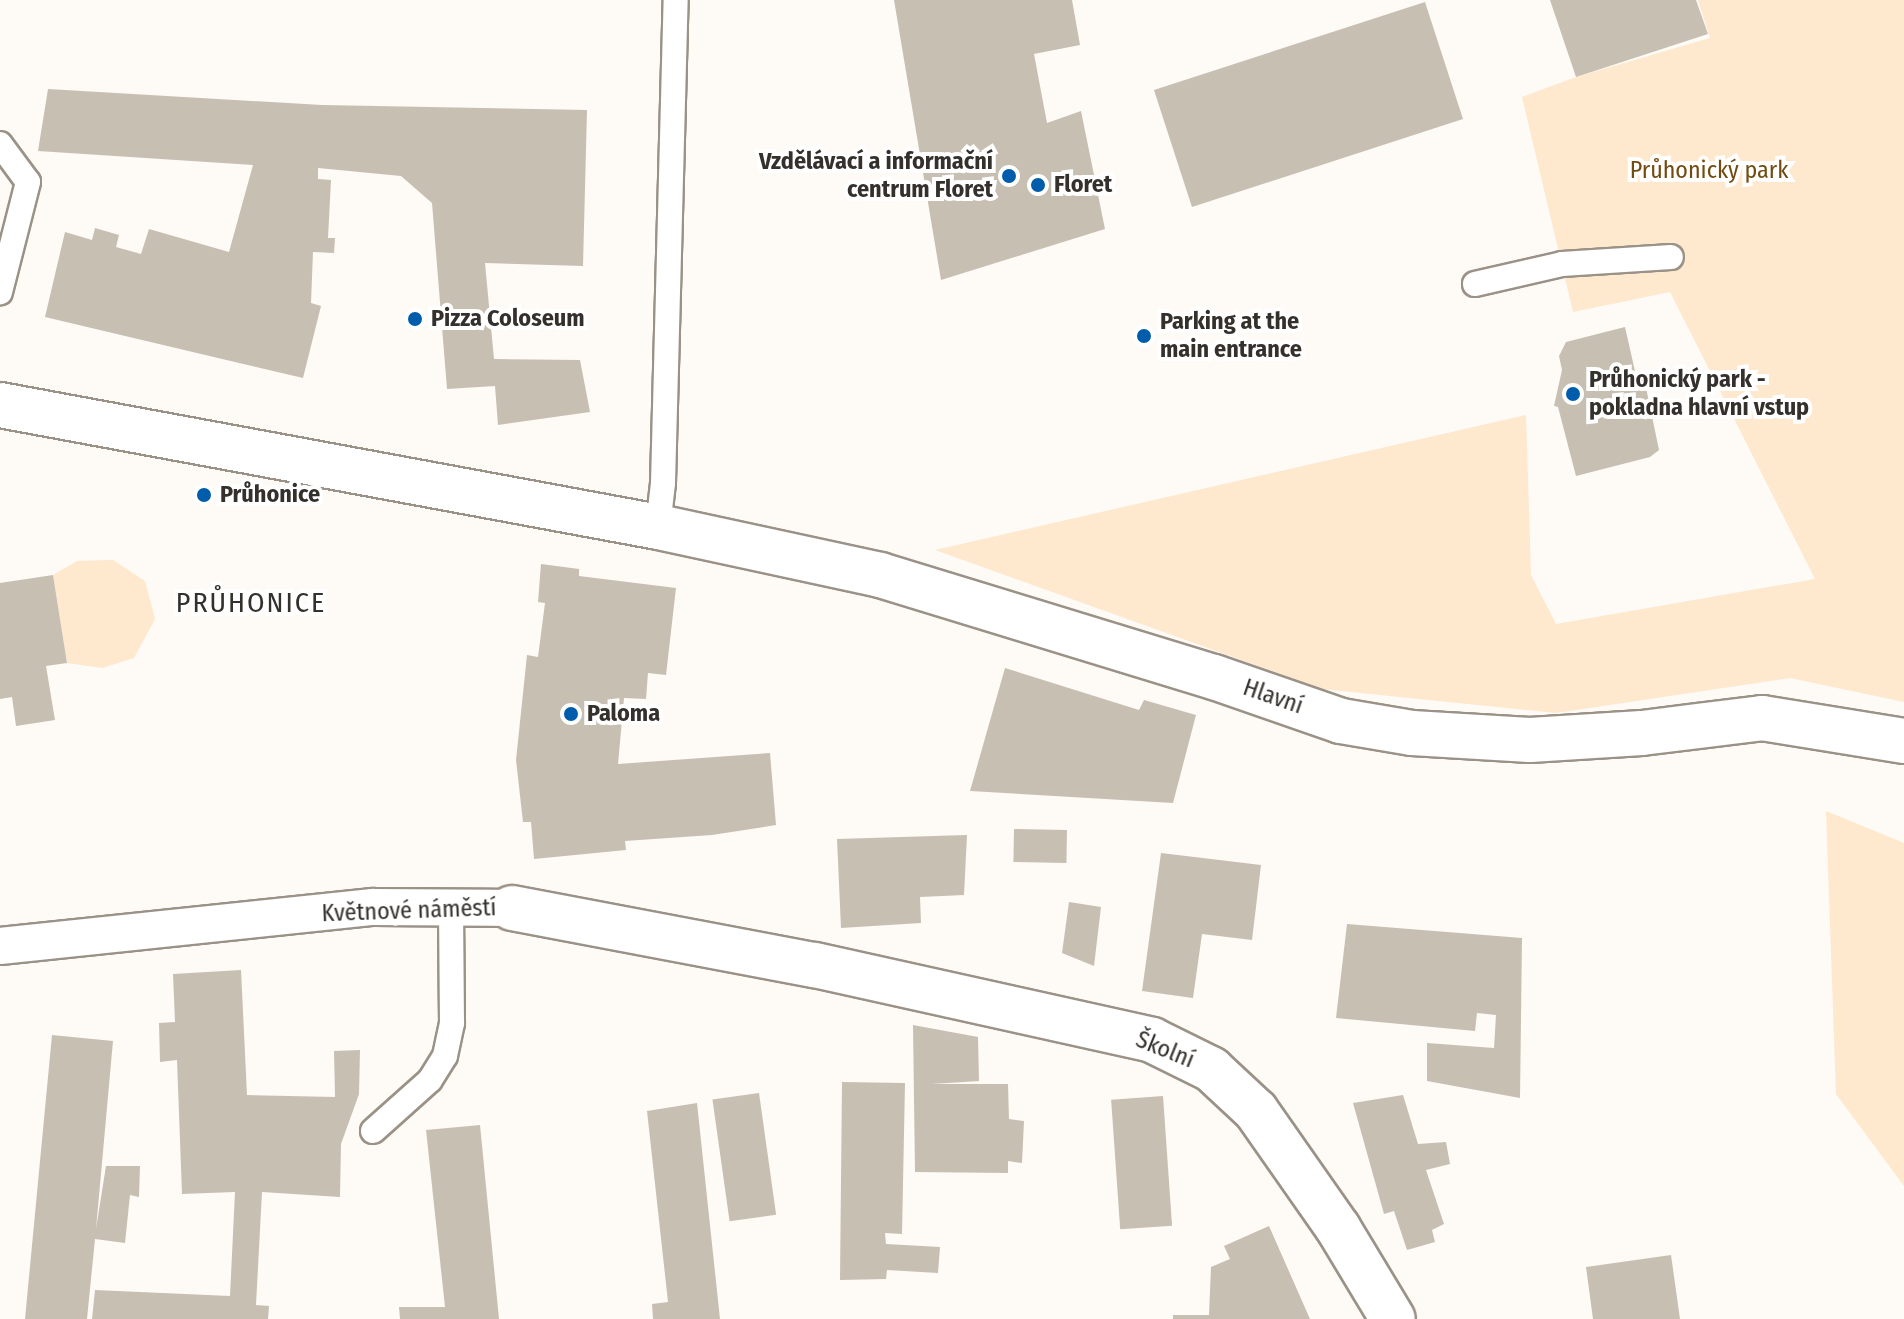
<!DOCTYPE html>
<meta charset="utf-8">
<style>
body{margin:0}
#map{position:relative;width:1904px;height:1319px;overflow:hidden;background:#fefaf5;font-family:"Fira Sans Condensed",sans-serif}
div>[style]{position:absolute}
.green>*{inset:0;background:#fee8ce}
.building>*{inset:0;background:#c8bfb3;transform-origin:0 0}
.roads{filter:drop-shadow(2px 0 #9b9287) drop-shadow(-2px 0 #9b9287) drop-shadow(0 2px #9b9287) drop-shadow(0 -2px #9b9287)}
.service>*{height:24px;margin:-12px;padding:0 12px;transform-origin:12px;border-radius:12px;background:#fff}
.pedestrian>*{height:36px;margin:-18px;padding:0 18px;transform-origin:18px;border-radius:18px;background:#fff}
.minor>*{height:44px;margin:-22px;padding:0 22px;transform-origin:22px;border-radius:22px;background:#fff}
.tertiary>*{height:44px;margin:-22px;padding:0 22px;transform-origin:22px;border-radius:22px;background:#fff}
.dots>*{width:22px;height:22px;translate:-50% -50%;box-sizing:border-box;border:4px solid #fff;border-radius:50%}
span{translate:-50% -50%;white-space:nowrap;text-align:center;line-height:1.15;-webkit-text-stroke:8px #fff;paint-order:stroke}
.poi-label{font-size:24px;color:#34302c;font-weight:700}
.right{translate:-100% -50%;text-align:right}
.left{translate:0 -50%;text-align:left}
.park-label{font-size:24px;color:#714b0f}
.street-label{font-size:24px;color:#34302c}
.quarter-label{font-size:28px;color:#34302c;letter-spacing:2px}
</style>
<div id="map">
<div class="green">
<div style="clip-path:polygon(1698px 0,1904px 0,1904px 702px,1790px 678px,1556px 713px,1322px 689px,935px 550px,1526px 415px,1531px 575px,1556px 624px,1815px 579px,1670px 292px,1573px 312px,1522px 97px,1576px 77px,1710px 38px)"></div>
<div style="clip-path:polygon(113px 560px,145px 581px,155px 619px,134px 658px,102px 668px,67px 663px,53px 575px,77px 561px)"></div>
<div style="clip-path:polygon(1826px 811px,1904px 843px,1904px 1186px,1836px 1094px)"></div>
</div>
<div class="building">
<div style="clip-path:polygon(894px 0,1072px 0,1080px 45px,1034px 54px,1047px 123px,1081px 111px,1105px 229px,941px 280px)"></div>
<div style="clip-path:polygon(1550px 0,1696px 0,1708px 34px,1576px 77px)"></div>
<div style="left:1425px;top:2px;width:123px;height:285px;rotate:72deg"></div>
<div style="clip-path:polygon(48px 89px,322px 105px,587px 110px,583px 266px,485px 263px,494px 359px,580px 360px,590px 412px,498px 425px,495px 386px,447px 389px,432px 203px,401px 176px,318px 168px,318px 179px,331px 180px,328px 238px,335px 238px,334px 253px,313px 252px,311px 303px,321px 306px,303px 378px,45px 317px,65px 232px,92px 240px,95px 228px,119px 235px,116px 247px,141px 254px,149px 229px,229px 252px,253px 165px,38px 151px)"></div>
<div style="clip-path:polygon(1625px 327px,1637px 380px,1644px 378px,1659px 450px,1650px 457px,1576px 476px,1558px 407px,1554px 406px,1562px 370px,1559px 356px,1566px 342px)"></div>
<div style="clip-path:polygon(541px 564px,579px 569px,579px 576px,676px 588px,666px 675px,648px 673px,646px 699px,624px 698px,618px 764px,770px 753px,776px 825px,712px 835px,625px 841px,626px 850px,534px 859px,531px 822px,523px 822px,516px 760px,527px 655px,538px 657px,545px 603px,538px 602px)"></div>
<div style="clip-path:polygon(53px 575px,67px 663px,46px 666px,55px 720px,16px 726px,12px 697px,0 699px,0 583px)"></div>
<div style="clip-path:polygon(1005px 668px,1139px 710px,1144px 700px,1196px 715px,1173px 803px,970px 791px)"></div>
<div style="left:1014px;top:829px;width:53px;height:33px;rotate:1deg"></div>
<div style="clip-path:polygon(967px 835px,964px 895px,920px 897px,921px 923px,841px 928px,837px 839px)"></div>
<div style="clip-path:polygon(1161px 853px,1261px 865px,1252px 940px,1202px 934px,1193px 998px,1142px 991px)"></div>
<div style="clip-path:polygon(1069px 902px,1101px 907px,1094px 966px,1062px 953px)"></div>
<div style="clip-path:polygon(1347px 924px,1522px 938px,1520px 1098px,1427px 1081px,1427px 1043px,1494px 1048px,1496px 1015px,1477px 1013px,1475px 1031px,1336px 1018px)"></div>
<div style="clip-path:polygon(241px 970px,247px 1095px,335px 1097px,334px 1051px,360px 1050px,359px 1094px,341px 1144px,340px 1197px,262px 1192px,256px 1305px,269px 1306px,268px 1319px,92px 1319px,95px 1290px,230px 1296px,235px 1192px,182px 1194px,177px 1060px,160px 1062px,159px 1023px,175px 1022px,173px 974px)"></div>
<div style="clip-path:polygon(913px 1025px,978px 1037px,979px 1081px,932px 1084px,1008px 1084px,1009px 1119px,1024px 1121px,1022px 1163px,1008px 1161px,1008px 1173px,915px 1172px)"></div>
<div style="clip-path:polygon(52px 1035px,113px 1041px,96px 1229px,106px 1166px,140px 1166px,139px 1197px,130px 1195px,125px 1243px,95px 1239px,87px 1319px,25px 1319px)"></div>
<div style="clip-path:polygon(842px 1082px,905px 1083px,902px 1234px,885px 1233px,886px 1244px,940px 1247px,938px 1273px,887px 1270px,886px 1279px,840px 1280px)"></div>
<div style="left:759px;top:1093px;width:123px;height:47px;rotate:82deg"></div>
<div style="clip-path:polygon(1403px 1095px,1418px 1144px,1446px 1142px,1450px 1164px,1426px 1170px,1444px 1224px,1432px 1230px,1435px 1242px,1407px 1250px,1394px 1211px,1384px 1214px,1353px 1103px)"></div>
<div style="left:1163px;top:1096px;width:130px;height:52px;rotate:86deg"></div>
<div style="clip-path:polygon(697px 1103px,720px 1319px,653px 1319px,652px 1304px,668px 1302px,647px 1111px)"></div>
<div style="clip-path:polygon(480px 1125px,499px 1319px,400px 1319px,399px 1307px,445px 1307px,426px 1130px)"></div>
<div style="clip-path:polygon(1269px 1226px,1310px 1319px,1173px 1319px,1173px 1315px,1209px 1315px,1211px 1267px,1230px 1259px,1224px 1246px)"></div>
<div style="clip-path:polygon(1671px 1255px,1680px 1319px,1593px 1319px,1586px 1267px)"></div>
</div>
<div class="roads">
<div class="service">
<div style="left:0;top:144px;width:47px;rotate:53.6deg"></div>
<div style="left:28px;top:182px;width:114px;rotate:104.3deg"></div>
<div style="left:1475px;top:284px;width:89px;rotate:-12.9deg"></div>
<div style="left:1562px;top:264px;width:109px;rotate:-3.7deg"></div>
<div style="left:658px;top:527px;width:44px;rotate:-83.5deg"></div>
<div style="left:663px;top:483px;width:483px;rotate:-88.5deg"></div>
<div style="left:373px;top:1131px;width:76px;rotate:-41.8deg"></div>
<div style="left:430px;top:1080px;width:28px;rotate:-58deg"></div>
<div style="left:445px;top:1056px;width:34px;rotate:-78deg"></div>
<div style="left:452px;top:1023px;width:117px;rotate:-90.5deg"></div>
</div>
<div class="pedestrian">
<div style="left:0;top:946px;width:375px;rotate:-6deg"></div>
<div style="left:373px;top:907px;width:139px;rotate:0.4deg"></div>
</div>
<div class="minor">
<div style="left:512px;top:908px;width:308px;rotate:10.7deg"></div>
<div style="left:815px;top:965px;width:345px;rotate:12.5deg"></div>
<div style="left:1152px;top:1040px;width:66px;rotate:26.2deg"></div>
<div style="left:1211px;top:1069px;width:62px;rotate:43deg"></div>
<div style="left:1256px;top:1111px;width:143px;rotate:55deg"></div>
<div style="left:1338px;top:1228px;width:106px;rotate:58.9deg"></div>
</div>
<div class="tertiary">
<div style="left:0;top:405px;width:669px;rotate:10.5deg"></div>
<div style="left:658px;top:527px;width:227px;rotate:12.2deg"></div>
<div style="left:880px;top:575px;width:349px;rotate:17deg"></div>
<div style="left:1214px;top:677px;width:134px;rotate:19.1deg"></div>
<div style="left:1341px;top:721px;width:72px;rotate:9.6deg"></div>
<div style="left:1412px;top:733px;width:118px;rotate:3.4deg"></div>
<div style="left:1530px;top:740px;width:112px;rotate:-3.6deg"></div>
<div style="left:1642px;top:733px;width:121px;rotate:-7.1deg"></div>
<div style="left:1762px;top:718px;width:144px;rotate:9.2deg"></div>
</div>
</div>
<div class="dots">
<div style="left:1009px;top:176px;background:#005dab"></div>
<div style="left:1038px;top:185px;background:#005dab"></div>
<div style="left:415px;top:319px;background:#005dab"></div>
<div style="left:1144px;top:336px;background:#005dab"></div>
<div style="left:1573px;top:394px;background:#005dab"></div>
<div style="left:204px;top:495px;background:#005dab"></div>
<div style="left:571px;top:714px;background:#005dab"></div>
</div>
<div class="poi-label">
<span class="right" style="left:993px;top:176px">Vzdělávací a informační<br>centrum Floret</span>
<span class="left" style="left:1054px;top:185px">Floret</span>
<span class="left" style="left:431px;top:319px">Pizza Coloseum</span>
<span class="left" style="left:1160px;top:336px">Parking at the<br>main entrance</span>
<span class="left" style="left:1589px;top:394px">Průhonický park -<br>pokladna hlavní vstup</span>
<span class="left" style="left:220px;top:495px">Průhonice</span>
<span class="left" style="left:587px;top:714px">Paloma</span>
</div>
<div class="park-label">
<span style="left:1709px;top:171px">Průhonický park</span>
</div>
<div class="street-label">
<span style="left:1273px;top:697px;rotate:19deg">Hlavní</span>
<span style="left:409px;top:911px;rotate:-2deg">Květnové náměstí</span>
<span style="left:1165px;top:1050px;rotate:22deg">Školní</span>
</div>
<div class="quarter-label">
<span style="left:251px;top:603px">PRŮHONICE</span>
</div>
</div>
